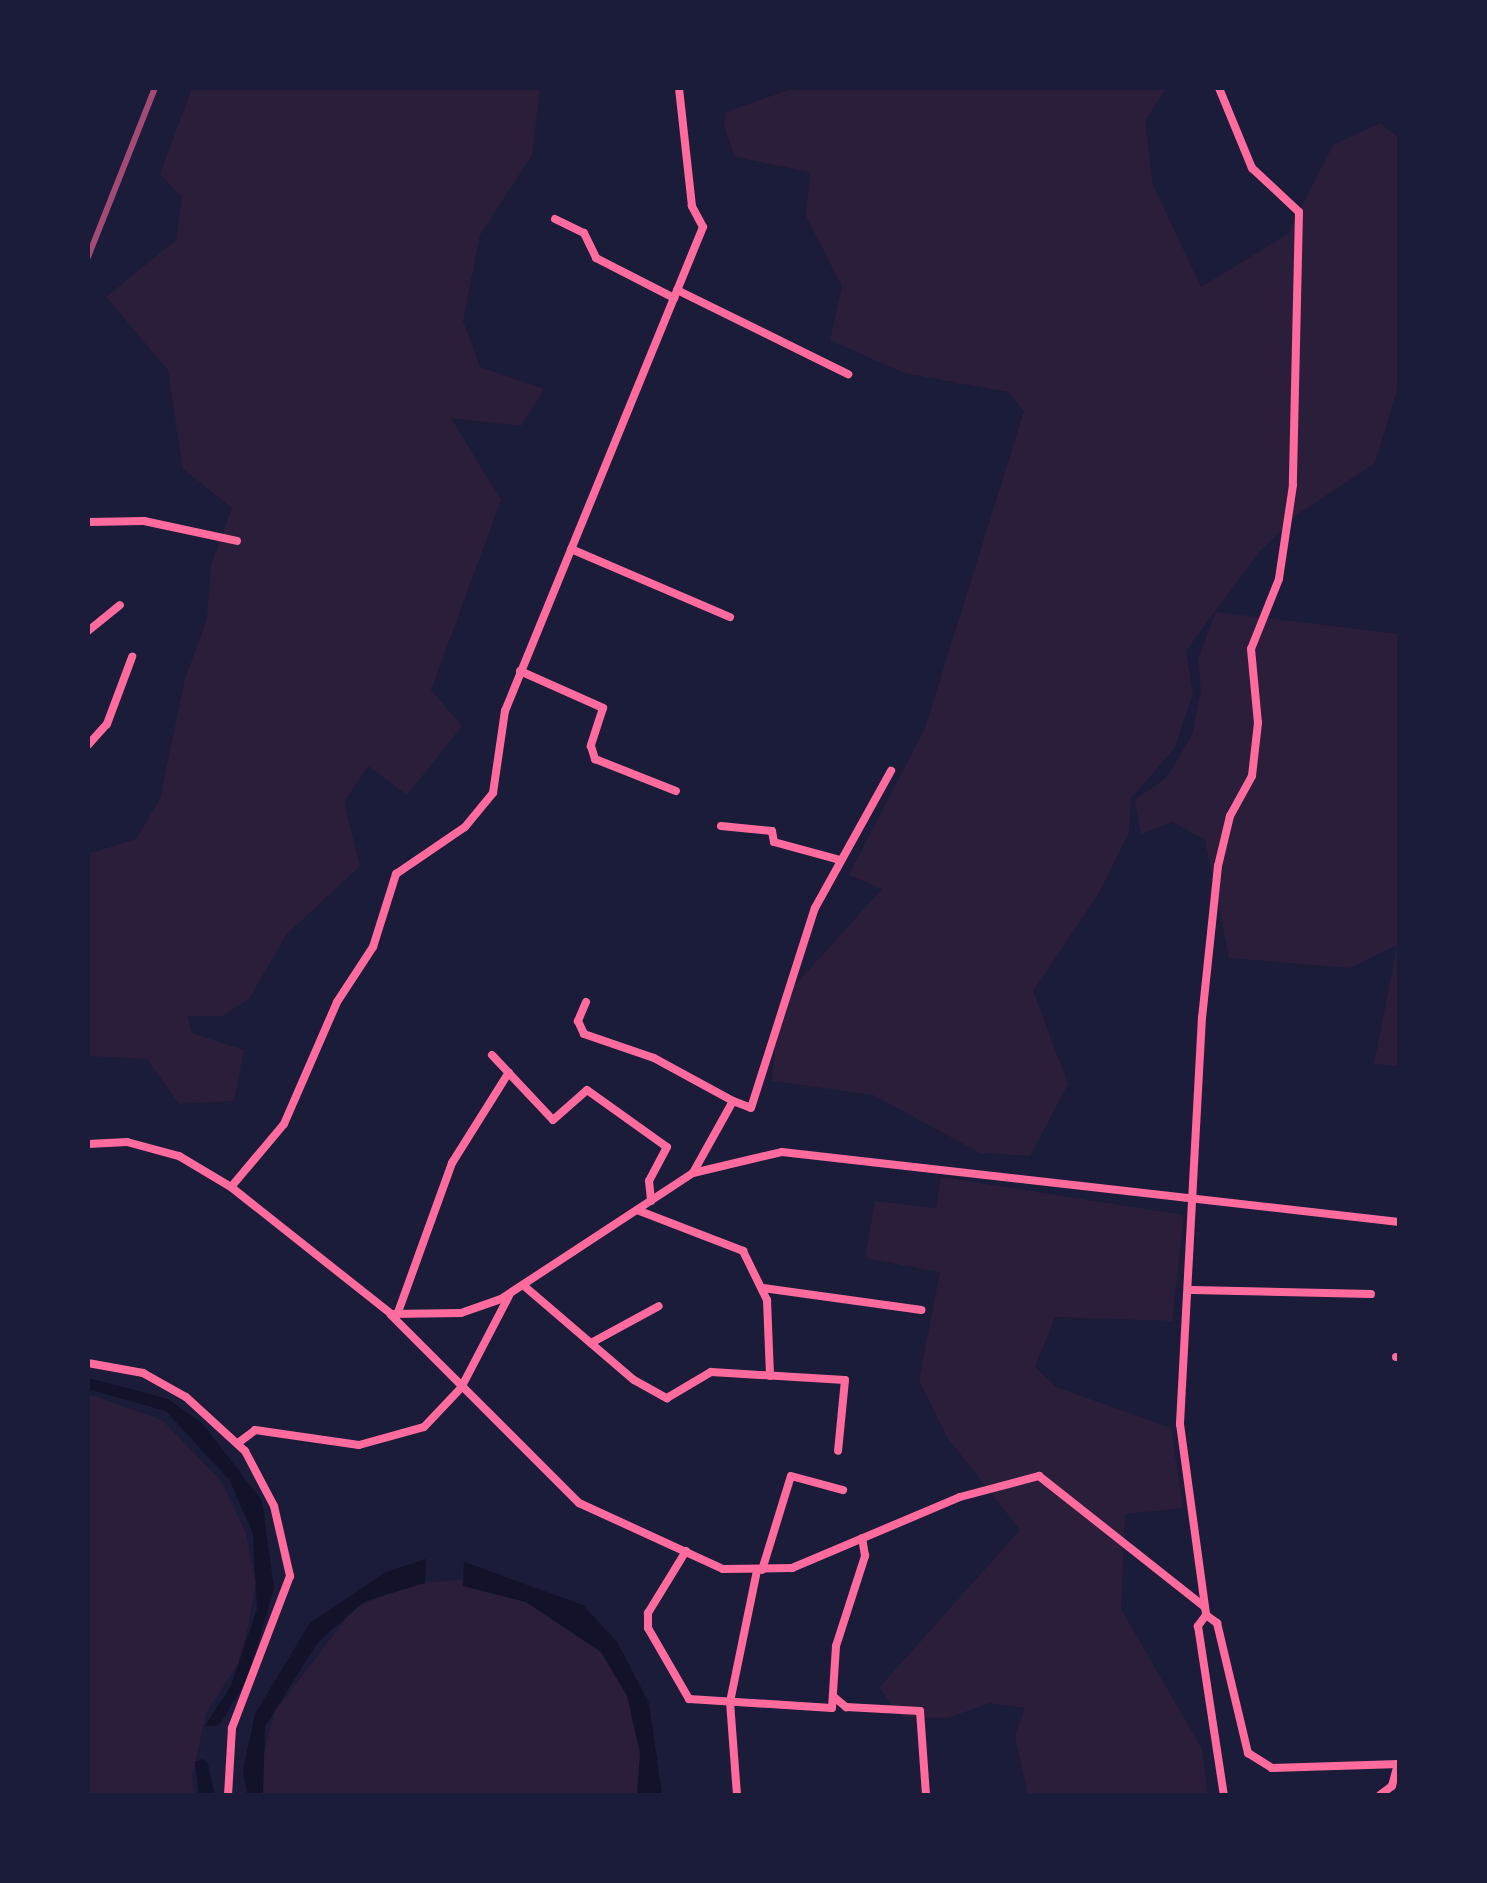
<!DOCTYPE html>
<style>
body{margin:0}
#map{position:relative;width:1487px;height:1883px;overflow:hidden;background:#1b1b3a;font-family:"Public Sans",sans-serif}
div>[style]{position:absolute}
.green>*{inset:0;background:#2a1e3b}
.water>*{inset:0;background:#12122b}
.minor>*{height:8px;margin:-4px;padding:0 4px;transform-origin:4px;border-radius:4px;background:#ff6b9d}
.rail>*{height:6px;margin:-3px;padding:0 3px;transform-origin:3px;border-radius:3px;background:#a44b75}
span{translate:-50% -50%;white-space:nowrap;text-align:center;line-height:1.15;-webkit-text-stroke:6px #1b1b3a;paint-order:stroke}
.frame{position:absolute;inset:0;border:90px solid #1b1b3a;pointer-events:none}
</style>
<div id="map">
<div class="green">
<div style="clip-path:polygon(192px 88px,540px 88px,532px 155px,480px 235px,463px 321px,480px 367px,544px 389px,521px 426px,451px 418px,501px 500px,431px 690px,462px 726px,407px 795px,368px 766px,344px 802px,360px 866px,286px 935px,249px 999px,222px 1016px,188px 1016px,192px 1033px,244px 1050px,234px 1101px,179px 1104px,147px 1059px,88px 1056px,88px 868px,91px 853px,136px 839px,160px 799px,185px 679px,207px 619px,211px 565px,232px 508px,183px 469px,168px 370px,106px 297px,176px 240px,182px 197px,160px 174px)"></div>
<div style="clip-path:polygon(794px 88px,1166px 88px,1145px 121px,1153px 185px,1201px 287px,1288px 234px,1333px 145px,1380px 123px,1399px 138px,1399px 383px,1375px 463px,1298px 514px,1259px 552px,1186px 651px,1193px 694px,1174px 749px,1131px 798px,1129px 832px,1099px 893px,1033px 991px,1068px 1084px,1030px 1156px,980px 1153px,873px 1095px,772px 1081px,779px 1003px,882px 889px,849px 875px,925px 728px,1024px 411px,1008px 392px,904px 373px,830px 340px,842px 287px,806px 216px,810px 172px,735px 157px,724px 125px,726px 112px)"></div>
<div style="clip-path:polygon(1216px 612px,1399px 634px,1399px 1066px,1374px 1064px,1397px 945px,1350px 968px,1229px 958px,1205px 840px,1173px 822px,1141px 834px,1135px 800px,1167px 777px,1192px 735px,1201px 691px,1198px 658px)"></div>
<div style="clip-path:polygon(941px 1177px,1184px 1215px,1172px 1321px,1055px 1317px,1035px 1367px,1056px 1387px,1171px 1428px,1183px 1508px,1125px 1514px,1121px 1609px,1202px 1749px,1208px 1795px,1028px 1795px,1015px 1736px,1025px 1708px,990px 1703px,948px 1718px,902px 1717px,879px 1688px,1020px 1530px,947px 1437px,919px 1380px,940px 1272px,865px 1258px,875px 1201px,936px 1208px)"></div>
<div style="clip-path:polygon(88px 1394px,162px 1420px,221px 1481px,246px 1533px,256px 1583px,248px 1627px,238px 1664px,206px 1713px,192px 1779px,195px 1795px,88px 1795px)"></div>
<div style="clip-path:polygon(488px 1578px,563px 1612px,631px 1683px,656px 1795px,263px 1795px,259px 1772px,275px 1711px,354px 1608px,414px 1583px)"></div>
</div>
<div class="water">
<div style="clip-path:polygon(88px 1378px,168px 1399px,203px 1424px,262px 1501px,274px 1589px,247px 1680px,219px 1725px,205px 1726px,231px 1686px,257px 1609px,253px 1534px,230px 1481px,166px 1411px,88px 1389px)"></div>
<div style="clip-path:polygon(426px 1559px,425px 1583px,365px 1601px,318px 1642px,265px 1726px,263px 1795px,247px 1795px,243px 1770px,255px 1714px,310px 1623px,386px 1572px)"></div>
<div style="clip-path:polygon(464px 1562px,583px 1605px,617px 1642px,649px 1703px,662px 1795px,637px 1795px,640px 1753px,627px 1696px,601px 1652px,526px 1602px,463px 1586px)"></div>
<div style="clip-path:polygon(203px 1759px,208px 1765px,215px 1795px,199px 1795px,195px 1762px)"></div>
</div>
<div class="minor">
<div style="left:1219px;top:88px;width:87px;rotate:67.6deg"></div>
<div style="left:1252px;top:168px;width:64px;rotate:43.1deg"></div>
<div style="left:1299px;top:212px;width:273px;rotate:91.3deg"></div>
<div style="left:1293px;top:485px;width:95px;rotate:98.5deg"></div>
<div style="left:1279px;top:579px;width:75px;rotate:111.8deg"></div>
<div style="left:1251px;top:649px;width:74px;rotate:84.6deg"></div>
<div style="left:1258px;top:723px;width:53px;rotate:96.5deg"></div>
<div style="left:1252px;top:776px;width:46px;rotate:118.8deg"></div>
<div style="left:1230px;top:816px;width:51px;rotate:103.5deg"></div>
<div style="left:1218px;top:866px;width:152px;rotate:96deg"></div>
<div style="left:1202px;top:1017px;width:408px;rotate:93.1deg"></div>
<div style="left:1180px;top:1424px;width:193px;rotate:82.2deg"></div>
<div style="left:1206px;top:1615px;width:14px;rotate:36deg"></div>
<div style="left:1217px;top:1623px;width:134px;rotate:76.6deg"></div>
<div style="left:1248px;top:1753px;width:28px;rotate:32deg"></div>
<div style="left:1272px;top:1768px;width:127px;rotate:-1.8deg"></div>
<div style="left:555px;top:219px;width:32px;rotate:26deg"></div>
<div style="left:584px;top:233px;width:28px;rotate:64deg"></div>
<div style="left:596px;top:258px;width:88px;rotate:27.1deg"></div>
<div style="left:677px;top:290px;width:191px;rotate:26.2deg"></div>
<div style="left:88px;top:522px;width:56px;rotate:-1deg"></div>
<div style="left:144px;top:521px;width:95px;rotate:12.1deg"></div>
<div style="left:571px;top:549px;width:173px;rotate:23.2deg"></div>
<div style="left:88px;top:631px;width:41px;rotate:-39.1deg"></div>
<div style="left:520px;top:671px;width:91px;rotate:24deg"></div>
<div style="left:603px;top:708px;width:40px;rotate:108deg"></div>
<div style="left:591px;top:746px;width:14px;rotate:73deg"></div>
<div style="left:595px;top:759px;width:87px;rotate:21.6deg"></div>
<div style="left:88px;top:745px;width:28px;rotate:-48deg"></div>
<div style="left:107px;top:724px;width:72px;rotate:-69.5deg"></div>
<div style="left:721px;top:826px;width:51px;rotate:5.6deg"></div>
<div style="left:772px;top:831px;width:11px;rotate:80deg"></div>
<div style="left:774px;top:842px;width:68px;rotate:15.3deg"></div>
<div style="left:586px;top:1002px;width:21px;rotate:113deg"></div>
<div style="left:578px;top:1021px;width:14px;rotate:65deg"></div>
<div style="left:584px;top:1034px;width:74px;rotate:18.9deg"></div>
<div style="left:654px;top:1058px;width:90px;rotate:28.6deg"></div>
<div style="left:733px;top:1101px;width:82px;rotate:119.1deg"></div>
<div style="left:492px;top:1055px;width:89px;rotate:46.8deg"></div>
<div style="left:553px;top:1120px;width:45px;rotate:-41.4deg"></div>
<div style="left:587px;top:1090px;width:98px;rotate:35.5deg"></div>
<div style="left:667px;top:1147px;width:38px;rotate:118deg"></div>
<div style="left:649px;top:1181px;width:20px;rotate:84deg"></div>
<div style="left:733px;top:1101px;width:19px;rotate:21deg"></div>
<div style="left:751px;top:1108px;width:210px;rotate:-72.3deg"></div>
<div style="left:815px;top:908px;width:157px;rotate:-61deg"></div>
<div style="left:88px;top:1144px;width:39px;rotate:-3deg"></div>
<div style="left:127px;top:1142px;width:54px;rotate:15.1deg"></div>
<div style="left:179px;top:1156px;width:61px;rotate:30.8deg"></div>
<div style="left:231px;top:1187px;width:204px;rotate:38.4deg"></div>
<div style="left:391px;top:1314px;width:70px;rotate:-0.8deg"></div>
<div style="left:461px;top:1313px;width:42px;rotate:-19.3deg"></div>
<div style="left:501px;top:1299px;width:230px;rotate:-33.3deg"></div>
<div style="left:693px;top:1173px;width:91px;rotate:-13.3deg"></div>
<div style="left:782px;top:1152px;width:621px;rotate:6.47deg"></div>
<div style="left:231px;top:1187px;width:82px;rotate:-49.9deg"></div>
<div style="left:284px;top:1124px;width:133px;rotate:-66.5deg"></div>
<div style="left:337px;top:1002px;width:66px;rotate:-56.8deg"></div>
<div style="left:373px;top:947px;width:77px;rotate:-72.5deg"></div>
<div style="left:396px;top:874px;width:83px;rotate:-34.3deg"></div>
<div style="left:465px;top:827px;width:44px;rotate:-50.5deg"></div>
<div style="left:493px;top:793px;width:83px;rotate:-81.7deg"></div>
<div style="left:505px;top:711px;width:523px;rotate:-67.75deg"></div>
<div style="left:703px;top:227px;width:24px;rotate:-118deg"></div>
<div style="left:692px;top:206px;width:119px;rotate:-96.3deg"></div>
<div style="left:637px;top:1210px;width:114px;rotate:21.1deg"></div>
<div style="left:743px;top:1251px;width:55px;rotate:63.9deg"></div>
<div style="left:767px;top:1300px;width:76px;rotate:87.7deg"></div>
<div style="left:523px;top:1285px;width:146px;rotate:40.6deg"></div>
<div style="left:634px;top:1380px;width:38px;rotate:29deg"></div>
<div style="left:667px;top:1398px;width:51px;rotate:-30.6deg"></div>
<div style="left:711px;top:1372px;width:134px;rotate:3.4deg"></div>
<div style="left:845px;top:1380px;width:71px;rotate:95.6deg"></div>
<div style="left:763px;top:1288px;width:160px;rotate:7.9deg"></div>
<div style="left:1192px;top:1290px;width:179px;rotate:1.3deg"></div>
<div style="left:391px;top:1315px;width:266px;rotate:45deg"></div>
<div style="left:579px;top:1503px;width:158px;rotate:24.6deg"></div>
<div style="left:723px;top:1569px;width:69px;rotate:-0.8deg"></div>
<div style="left:792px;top:1568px;width:182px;rotate:-22.9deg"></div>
<div style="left:960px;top:1497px;width:82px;rotate:-14.9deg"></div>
<div style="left:1039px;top:1476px;width:211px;rotate:38.3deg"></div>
<div style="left:397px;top:1315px;width:162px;rotate:-70.1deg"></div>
<div style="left:452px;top:1163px;width:107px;rotate:-57.9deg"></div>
<div style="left:591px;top:1343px;width:77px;rotate:-28.6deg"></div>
<div style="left:1396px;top:1357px;width:3px"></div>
<div style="left:88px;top:1363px;width:56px;rotate:10.3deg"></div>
<div style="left:143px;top:1373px;width:49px;rotate:29.2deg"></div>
<div style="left:186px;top:1397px;width:80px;rotate:42.5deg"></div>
<div style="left:245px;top:1451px;width:62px;rotate:62.2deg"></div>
<div style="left:274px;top:1506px;width:72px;rotate:77.1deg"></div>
<div style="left:290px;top:1576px;width:163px;rotate:110.9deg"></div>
<div style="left:232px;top:1728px;width:67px;rotate:93.4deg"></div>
<div style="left:238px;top:1443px;width:21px;rotate:-37deg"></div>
<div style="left:255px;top:1430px;width:105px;rotate:8.2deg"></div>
<div style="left:359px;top:1445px;width:67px;rotate:-15.5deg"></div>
<div style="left:424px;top:1427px;width:54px;rotate:-46.5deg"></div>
<div style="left:461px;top:1388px;width:106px;rotate:-62.5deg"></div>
<div style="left:686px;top:1551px;width:73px;rotate:121.5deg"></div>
<div style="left:648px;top:1613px;width:15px;rotate:90deg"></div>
<div style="left:648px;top:1628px;width:82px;rotate:60deg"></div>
<div style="left:689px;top:1699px;width:143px;rotate:3.6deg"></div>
<div style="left:832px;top:1708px;width:62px;rotate:-86.3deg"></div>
<div style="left:836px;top:1646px;width:95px;rotate:-72.1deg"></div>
<div style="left:865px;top:1556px;width:18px;rotate:-99deg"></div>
<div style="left:762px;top:1570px;width:98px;rotate:-72.9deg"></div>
<div style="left:791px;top:1476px;width:54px;rotate:15.1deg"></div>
<div style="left:1206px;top:1615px;width:14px;rotate:126deg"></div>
<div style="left:1198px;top:1626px;width:171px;rotate:81.3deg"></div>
<div style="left:834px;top:1697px;width:16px;rotate:40deg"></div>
<div style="left:846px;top:1707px;width:74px;rotate:3.1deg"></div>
<div style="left:920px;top:1711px;width:84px;rotate:85.9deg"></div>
<div style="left:737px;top:1795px;width:93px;rotate:-94.3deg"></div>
<div style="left:730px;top:1702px;width:134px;rotate:-78.4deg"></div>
<div style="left:1380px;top:1795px;width:15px;rotate:-37deg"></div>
<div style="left:1392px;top:1786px;width:23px;rotate:-75deg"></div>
</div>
<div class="rail">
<div style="left:88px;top:257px;width:182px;rotate:-68.4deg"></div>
</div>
<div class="frame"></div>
</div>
